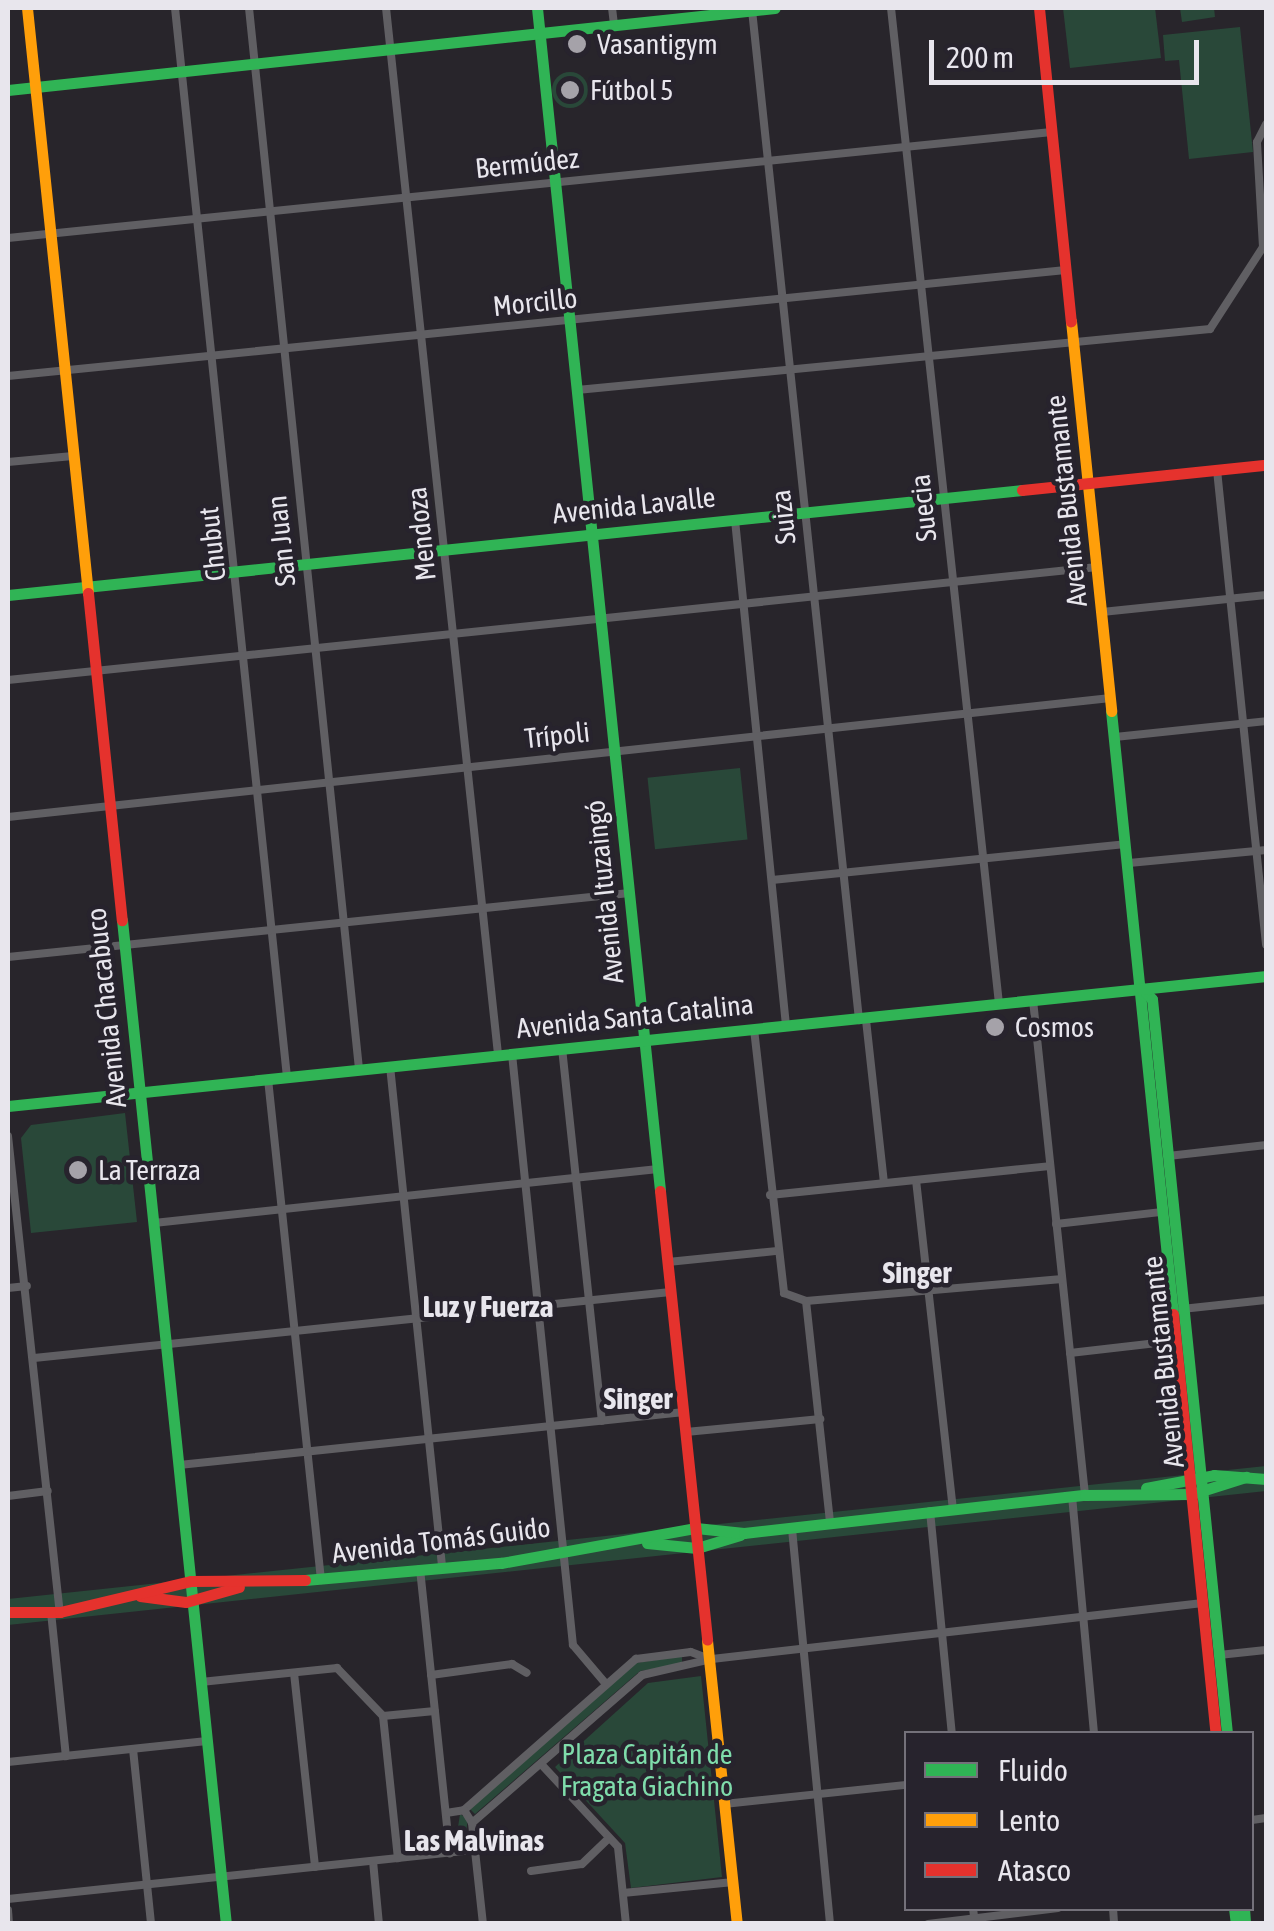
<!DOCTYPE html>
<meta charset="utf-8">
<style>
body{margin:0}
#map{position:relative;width:1274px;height:1931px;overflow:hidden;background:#28252b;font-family:"Asap Condensed",sans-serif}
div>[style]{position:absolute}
.green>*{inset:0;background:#294839;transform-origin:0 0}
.round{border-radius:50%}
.street>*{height:8px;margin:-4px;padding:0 4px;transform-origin:4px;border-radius:4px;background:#605f63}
.fast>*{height:11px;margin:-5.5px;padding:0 5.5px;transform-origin:5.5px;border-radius:5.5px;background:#30b455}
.slow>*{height:11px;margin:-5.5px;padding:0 5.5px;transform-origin:5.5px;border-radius:5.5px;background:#ff9f0a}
.jam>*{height:11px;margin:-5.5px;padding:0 5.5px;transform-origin:5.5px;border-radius:5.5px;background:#e5322d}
.dots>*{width:28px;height:28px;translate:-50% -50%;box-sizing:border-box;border:5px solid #27232d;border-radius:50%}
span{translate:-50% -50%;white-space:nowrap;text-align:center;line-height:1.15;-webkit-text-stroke:9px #27232d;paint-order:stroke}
.poi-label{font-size:28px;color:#e8e6ed}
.left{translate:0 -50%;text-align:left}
.street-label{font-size:28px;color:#e8e6ed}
.park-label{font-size:28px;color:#7fdcab}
.neighbourhood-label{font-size:30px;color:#e8e6ed;font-weight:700}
.frame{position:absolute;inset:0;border:10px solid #e8e6ed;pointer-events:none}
.legend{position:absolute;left:904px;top:1731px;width:350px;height:180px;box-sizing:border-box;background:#27232d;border:2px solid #74717a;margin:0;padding:12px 18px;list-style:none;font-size:30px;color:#e8e6ed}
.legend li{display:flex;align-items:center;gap:20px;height:50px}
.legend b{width:50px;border:2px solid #74717a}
.scale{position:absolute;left:929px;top:40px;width:270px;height:45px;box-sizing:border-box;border:5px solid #e8e6ed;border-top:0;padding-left:12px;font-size:30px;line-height:35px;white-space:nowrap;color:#e8e6ed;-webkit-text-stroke:8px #27232d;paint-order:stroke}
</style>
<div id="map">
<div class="green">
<div style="clip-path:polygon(1063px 8px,1155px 8px,1161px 58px,1070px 68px)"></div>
<div style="clip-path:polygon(1180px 8px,1214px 8px,1215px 17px,1182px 22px)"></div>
<div style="clip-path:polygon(1240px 27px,1253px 152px,1189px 159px,1179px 60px,1165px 61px,1163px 35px)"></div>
<div class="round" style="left:552px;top:72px;width:36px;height:36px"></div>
<div style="left:740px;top:768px;width:72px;height:93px;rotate:84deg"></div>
<div style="clip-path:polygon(1150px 1005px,1199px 1473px,1266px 1466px,1266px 1491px,8px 1625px,8px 1599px,1193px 1474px)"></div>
<div style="clip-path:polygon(125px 1113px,137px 1222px,31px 1233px,21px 1138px,31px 1125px)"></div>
<div style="clip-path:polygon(682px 1656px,682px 1664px,640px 1671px,475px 1814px,470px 1809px,636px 1663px)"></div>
<div style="clip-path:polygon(701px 1676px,722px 1877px,631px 1888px,625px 1843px,555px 1767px,648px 1683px)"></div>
<div style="clip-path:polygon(460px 1814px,468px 1819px,463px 1851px,455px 1847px)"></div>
</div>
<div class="street">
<div style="left:175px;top:8px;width:1075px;rotate:84.02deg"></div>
<div style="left:249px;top:8px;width:1067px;rotate:84.08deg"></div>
<div style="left:386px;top:8px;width:1053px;rotate:83.89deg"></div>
<div style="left:612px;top:8px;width:17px;rotate:83deg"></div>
<div style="left:891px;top:8px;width:1001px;rotate:83.81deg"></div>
<div style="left:752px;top:10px;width:1016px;rotate:83.95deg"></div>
<div style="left:8px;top:238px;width:1049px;rotate:-5.8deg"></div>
<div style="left:8px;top:376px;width:1063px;rotate:-5.72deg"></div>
<div style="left:577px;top:390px;width:636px;rotate:-5.5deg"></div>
<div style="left:1210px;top:329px;width:98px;rotate:-57.1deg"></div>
<div style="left:1263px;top:247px;width:105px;rotate:-93.3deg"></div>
<div style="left:1257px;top:142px;width:20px;rotate:-63deg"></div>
<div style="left:8px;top:462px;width:65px;rotate:-5.3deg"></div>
<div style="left:1217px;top:470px;width:477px;rotate:84.1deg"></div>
<div style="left:735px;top:520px;width:509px;rotate:84.24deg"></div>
<div style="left:1102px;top:612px;width:165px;rotate:-5.9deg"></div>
<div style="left:8px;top:680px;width:1095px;rotate:-5.92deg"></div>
<div style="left:1115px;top:737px;width:152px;rotate:-6deg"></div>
<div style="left:8px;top:817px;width:1109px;rotate:-6.16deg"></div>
<div style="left:1129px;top:863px;width:138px;rotate:-5.4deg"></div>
<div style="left:772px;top:880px;width:355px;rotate:-5.8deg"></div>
<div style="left:8px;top:957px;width:625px;rotate:-5.87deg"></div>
<div style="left:1033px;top:1000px;width:498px;rotate:84deg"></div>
<div style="left:866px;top:1020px;width:163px;rotate:83.7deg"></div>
<div style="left:754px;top:1029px;width:266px;rotate:83.5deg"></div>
<div style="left:784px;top:1293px;width:23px;rotate:20deg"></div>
<div style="left:806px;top:1301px;width:257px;rotate:-4.9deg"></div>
<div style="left:562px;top:1048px;width:375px;rotate:83.9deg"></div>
<div style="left:512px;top:1054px;width:594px;rotate:84.11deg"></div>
<div style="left:573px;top:1645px;width:51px;rotate:49.8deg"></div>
<div style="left:390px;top:1066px;width:503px;rotate:84.06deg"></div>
<div style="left:268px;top:1079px;width:504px;rotate:83.96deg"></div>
<div style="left:8px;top:1136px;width:479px;rotate:83.8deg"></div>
<div style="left:1168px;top:1156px;width:99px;rotate:-6.4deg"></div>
<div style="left:916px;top:1180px;width:331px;rotate:83.6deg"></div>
<div style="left:770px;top:1195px;width:281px;rotate:-5.9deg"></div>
<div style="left:154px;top:1223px;width:507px;rotate:-6.12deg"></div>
<div style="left:1056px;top:1224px;width:107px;rotate:-6.5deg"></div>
<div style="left:668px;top:1262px;width:110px;rotate:-5.8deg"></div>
<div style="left:8px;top:1288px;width:19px;rotate:-6deg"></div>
<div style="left:806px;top:1301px;width:223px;rotate:83.8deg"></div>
<div style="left:1182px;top:1309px;width:84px;rotate:-6.1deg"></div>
<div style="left:1070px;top:1353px;width:105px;rotate:-6.6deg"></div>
<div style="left:34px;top:1358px;width:640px;rotate:-5.92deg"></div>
<div style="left:686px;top:1432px;width:135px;rotate:-5.5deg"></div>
<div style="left:179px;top:1465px;width:508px;rotate:-5.99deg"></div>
<div style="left:8px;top:1496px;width:40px;rotate:-7.1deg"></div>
<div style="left:1072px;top:1496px;width:239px;rotate:84.7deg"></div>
<div style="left:930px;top:1511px;width:224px;rotate:84.4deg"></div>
<div style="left:792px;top:1529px;width:397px;rotate:84.5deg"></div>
<div style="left:420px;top:1569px;width:286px;rotate:84deg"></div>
<div style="left:51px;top:1612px;width:145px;rotate:84.1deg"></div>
<div style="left:1219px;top:1655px;width:47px;rotate:-6.1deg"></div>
<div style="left:294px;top:1673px;width:195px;rotate:83.8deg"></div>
<div style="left:431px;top:1675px;width:82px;rotate:-7.7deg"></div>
<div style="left:512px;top:1664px;width:17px;rotate:31deg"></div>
<div style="left:201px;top:1682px;width:137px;rotate:-5.9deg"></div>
<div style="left:337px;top:1668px;width:66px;rotate:46.2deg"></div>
<div style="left:383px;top:1716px;width:52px;rotate:-5.5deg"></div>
<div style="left:383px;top:1716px;width:143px;rotate:84deg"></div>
<div style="left:133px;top:1749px;width:176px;rotate:84.1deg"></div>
<div style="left:8px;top:1762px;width:200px;rotate:-6deg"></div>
<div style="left:541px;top:1764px;width:113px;rotate:47.1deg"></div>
<div style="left:618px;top:1847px;width:77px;rotate:84.1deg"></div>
<div style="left:724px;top:1804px;width:183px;rotate:-6deg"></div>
<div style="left:464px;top:1810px;width:229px;rotate:-41.3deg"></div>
<div style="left:636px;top:1659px;width:55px;rotate:-7.3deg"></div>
<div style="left:691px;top:1652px;width:19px;rotate:21deg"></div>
<div style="left:446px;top:1813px;width:18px;rotate:-9deg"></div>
<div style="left:464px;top:1810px;width:15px;rotate:58deg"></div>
<div style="left:472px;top:1823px;width:102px;rotate:83.8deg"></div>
<div style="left:1252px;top:1820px;width:14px;rotate:-8deg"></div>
<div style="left:472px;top:1823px;width:225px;rotate:-41deg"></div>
<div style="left:642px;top:1675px;width:72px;rotate:-12.9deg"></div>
<div style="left:712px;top:1659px;width:494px;rotate:-6.5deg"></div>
<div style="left:373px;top:1861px;width:63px;rotate:84.6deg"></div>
<div style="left:531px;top:1871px;width:51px;rotate:-7.8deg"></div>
<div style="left:582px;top:1864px;width:37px;rotate:-44deg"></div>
<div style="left:623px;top:1893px;width:111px;rotate:-5.7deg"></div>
<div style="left:8px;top:1899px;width:470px;rotate:-6deg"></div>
<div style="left:973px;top:1908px;width:16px;rotate:83deg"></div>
<div style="left:1113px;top:1908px;width:16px;rotate:86deg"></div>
<div style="left:8px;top:1910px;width:14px;rotate:86deg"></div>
<div style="left:928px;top:1924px;width:131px;rotate:-7deg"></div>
</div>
<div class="fast">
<div style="left:537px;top:8px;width:1189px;rotate:84.06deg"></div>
<div style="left:8px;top:90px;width:771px;rotate:-6.1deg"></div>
<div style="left:8px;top:595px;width:1019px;rotate:-5.91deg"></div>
<div style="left:1111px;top:711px;width:606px;rotate:84.13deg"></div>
<div style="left:122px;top:920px;width:1009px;rotate:84.09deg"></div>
<div style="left:1142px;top:988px;width:15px;rotate:48deg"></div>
<div style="left:1152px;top:999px;width:739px;rotate:84.17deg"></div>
<div style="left:8px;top:1106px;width:1265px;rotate:-5.9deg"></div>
<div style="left:1146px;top:1488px;width:69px;rotate:-10.8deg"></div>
<div style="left:1214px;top:1475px;width:52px;rotate:4.4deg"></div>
<div style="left:647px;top:1543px;width:50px;rotate:5.7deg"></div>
<div style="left:697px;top:1548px;width:45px;rotate:-16.8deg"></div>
<div style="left:305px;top:1580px;width:197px;rotate:-5deg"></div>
<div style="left:501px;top:1563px;width:198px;rotate:-10.2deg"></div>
<div style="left:696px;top:1528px;width:48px;rotate:5.9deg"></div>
<div style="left:744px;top:1533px;width:343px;rotate:-6.4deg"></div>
<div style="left:1085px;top:1495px;width:107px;rotate:-0.5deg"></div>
<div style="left:1192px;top:1494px;width:57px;rotate:-17.5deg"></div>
<div style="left:1234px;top:1908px;width:16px;rotate:83deg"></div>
<div style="left:1244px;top:1908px;width:16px;rotate:86deg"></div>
</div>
<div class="slow">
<div style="left:27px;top:8px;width:588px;rotate:84.05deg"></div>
<div style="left:1071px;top:321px;width:392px;rotate:84.1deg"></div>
<div style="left:707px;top:1640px;width:286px;rotate:84deg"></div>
</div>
<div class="jam">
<div style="left:1039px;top:8px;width:315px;rotate:84.2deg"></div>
<div style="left:1022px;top:490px;width:245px;rotate:-5.9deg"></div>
<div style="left:88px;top:593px;width:329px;rotate:84.1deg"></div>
<div style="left:660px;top:1191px;width:451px;rotate:84deg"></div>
<div style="left:1173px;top:1314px;width:422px;rotate:84.2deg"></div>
<div style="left:140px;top:1596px;width:46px;rotate:7.4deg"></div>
<div style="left:186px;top:1602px;width:55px;rotate:-15.8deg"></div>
<div style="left:8px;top:1612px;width:52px"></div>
<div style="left:60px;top:1612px;width:135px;rotate:-13.3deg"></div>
<div style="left:191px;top:1581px;width:114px;rotate:-0.5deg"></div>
</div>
<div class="dots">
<div style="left:577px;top:44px;background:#a5a2a9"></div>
<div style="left:570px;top:90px;background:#a5a2a9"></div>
<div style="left:995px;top:1027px;background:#a5a2a9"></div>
<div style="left:78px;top:1170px;background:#a5a2a9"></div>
</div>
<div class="poi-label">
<span class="left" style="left:597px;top:44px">Vasantigym</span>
<span class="left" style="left:590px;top:90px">Fútbol 5</span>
<span class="left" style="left:1015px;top:1027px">Cosmos</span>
<span class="left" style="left:98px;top:1170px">La Terraza</span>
</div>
<div class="street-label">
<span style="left:527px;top:163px;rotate:-6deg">Bermúdez</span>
<span style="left:535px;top:302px;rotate:-6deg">Morcillo</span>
<span style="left:1066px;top:501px;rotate:-96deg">Avenida Bustamante</span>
<span style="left:634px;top:505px;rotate:-6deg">Avenida Lavalle</span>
<span style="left:923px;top:508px;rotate:-96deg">Suecia</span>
<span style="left:783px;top:517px;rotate:-96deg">Suiza</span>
<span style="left:421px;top:534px;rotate:-96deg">Mendoza</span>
<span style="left:281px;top:541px;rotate:-96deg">San Juan</span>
<span style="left:212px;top:544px;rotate:-96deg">Chubut</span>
<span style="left:557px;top:735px;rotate:-6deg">Trípoli</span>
<span style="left:604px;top:892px;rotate:-96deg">Avenida Ituzaingó</span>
<span style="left:106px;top:1008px;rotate:-96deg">Avenida Chacabuco</span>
<span style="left:635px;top:1016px;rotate:-6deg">Avenida Santa Catalina</span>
<span style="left:1163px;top:1362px;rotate:-96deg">Avenida Bustamante</span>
<span style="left:441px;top:1540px;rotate:-7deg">Avenida Tomás Guido</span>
</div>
<div class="park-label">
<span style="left:647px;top:1770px">Plaza Capitán de<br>Fragata Giachino</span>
</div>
<div class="neighbourhood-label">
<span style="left:917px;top:1272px">Singer</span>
<span style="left:488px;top:1306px">Luz y Fuerza</span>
<span style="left:638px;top:1398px">Singer</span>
<span style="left:474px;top:1840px">Las Malvinas</span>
</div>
<div class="frame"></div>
<ul class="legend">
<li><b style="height:12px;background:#30b455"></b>Fluido</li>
<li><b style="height:12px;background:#ff9f0a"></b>Lento</li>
<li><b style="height:12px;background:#e5322d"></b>Atasco</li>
</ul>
<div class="scale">200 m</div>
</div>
